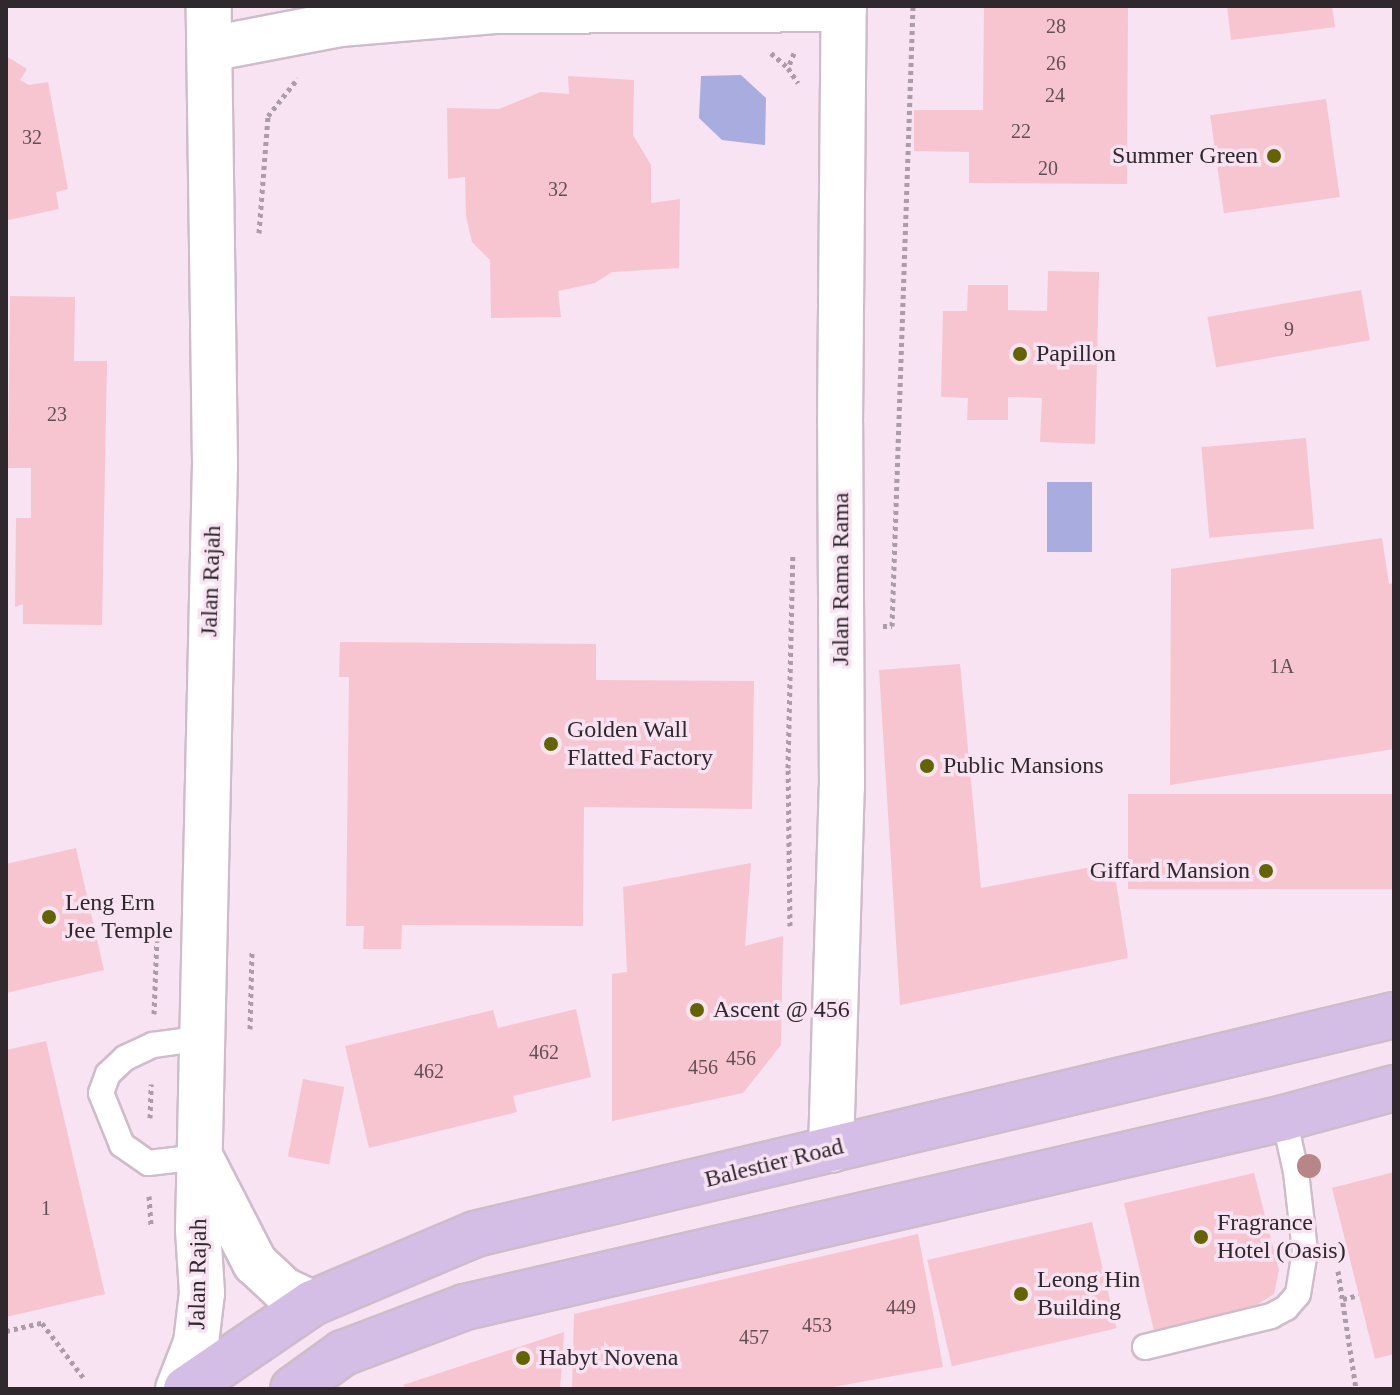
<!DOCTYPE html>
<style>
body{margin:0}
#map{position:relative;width:1400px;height:1395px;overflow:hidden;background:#f7e3f1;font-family:Georgia,serif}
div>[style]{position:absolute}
.water>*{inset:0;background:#a9acdf;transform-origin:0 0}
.building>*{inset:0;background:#f7c5d0;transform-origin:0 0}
.path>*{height:5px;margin-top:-2.5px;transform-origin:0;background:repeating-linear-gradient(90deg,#ab9ca7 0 4px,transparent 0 8px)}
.roads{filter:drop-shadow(2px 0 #cfbcca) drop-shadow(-2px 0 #cfbcca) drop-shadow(0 2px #cfbcca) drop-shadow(0 -2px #cfbcca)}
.service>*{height:24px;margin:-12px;padding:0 12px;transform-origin:12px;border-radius:12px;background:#fff}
.minor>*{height:44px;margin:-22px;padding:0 22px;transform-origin:22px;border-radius:22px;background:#fff}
.primary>*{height:44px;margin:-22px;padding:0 22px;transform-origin:22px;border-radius:22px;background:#d4bee6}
.trees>*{width:24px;height:24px;margin:-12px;border-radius:50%;background:#b88687}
.dots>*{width:22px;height:22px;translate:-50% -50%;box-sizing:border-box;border:4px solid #f7e3f1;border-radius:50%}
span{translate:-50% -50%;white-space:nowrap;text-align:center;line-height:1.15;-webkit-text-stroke:7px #f7e3f1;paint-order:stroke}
.number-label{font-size:20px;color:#614f56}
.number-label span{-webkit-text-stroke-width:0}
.poi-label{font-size:24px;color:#2f282d}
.right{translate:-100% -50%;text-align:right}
.left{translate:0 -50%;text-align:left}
.street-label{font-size:24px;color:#2f282d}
.frame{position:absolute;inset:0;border:8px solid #2f282d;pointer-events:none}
</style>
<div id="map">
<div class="water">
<div style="clip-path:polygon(741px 75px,766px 98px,765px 145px,722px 140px,699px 118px,701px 76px)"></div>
<div style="left:1047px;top:482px;width:45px;height:70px"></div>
</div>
<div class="building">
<div style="clip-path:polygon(984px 6px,1128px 6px,1127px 184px,969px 183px,969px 152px,914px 151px,914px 110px,983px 110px)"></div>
<div style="clip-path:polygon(1227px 6px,1332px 6px,1335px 27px,1231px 40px)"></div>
<div style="clip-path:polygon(6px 56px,27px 69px,20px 80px,29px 85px,48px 82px,68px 189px,56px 192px,59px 209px,8px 220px)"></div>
<div style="clip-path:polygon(568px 76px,634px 80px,633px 135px,651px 165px,651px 203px,680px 199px,679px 268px,612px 272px,595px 283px,558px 291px,561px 317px,491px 318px,490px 260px,472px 242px,466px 216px,465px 177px,448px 179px,447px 108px,499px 109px,541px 92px,569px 94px)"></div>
<div style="left:1326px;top:99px;width:99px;height:117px;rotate:82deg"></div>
<div style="clip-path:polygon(1048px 271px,1099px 272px,1095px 444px,1040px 442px,1042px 398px,1008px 397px,1008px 420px,967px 420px,968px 398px,941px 397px,943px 311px,967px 311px,968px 285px,1008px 285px,1008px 310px,1047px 311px)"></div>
<div style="left:1361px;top:290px;width:51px;height:156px;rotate:80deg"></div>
<div style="clip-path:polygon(10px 296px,75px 297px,74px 361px,107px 361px,102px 625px,23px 624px,23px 604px,15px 607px,16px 518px,31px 518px,31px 468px,8px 468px)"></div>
<div style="left:1306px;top:438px;width:91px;height:105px;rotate:85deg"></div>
<div style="clip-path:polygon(1382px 538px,1389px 584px,1394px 583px,1394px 749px,1170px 785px,1171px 569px)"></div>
<div style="clip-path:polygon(340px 642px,596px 644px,596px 680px,754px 681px,752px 809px,584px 807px,583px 926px,402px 925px,401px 949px,363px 949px,364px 926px,346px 926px,349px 677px,339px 677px)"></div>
<div style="clip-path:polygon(960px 664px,981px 888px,1113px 863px,1128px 958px,900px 1005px,879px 670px)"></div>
<div style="left:1394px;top:794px;width:95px;height:266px;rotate:90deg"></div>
<div style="clip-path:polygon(76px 848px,104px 970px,6px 993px,6px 864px)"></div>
<div style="clip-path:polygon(751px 863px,745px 946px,783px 936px,781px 1045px,743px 1093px,612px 1121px,612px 974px,627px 972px,623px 887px)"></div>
<div style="clip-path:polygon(576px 1009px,591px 1077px,513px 1096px,517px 1112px,369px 1148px,345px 1046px,493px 1010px,498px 1028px)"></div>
<div style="clip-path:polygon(46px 1041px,105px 1294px,6px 1317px,6px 1050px)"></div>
<div style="left:303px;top:1079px;width:42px;height:79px;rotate:11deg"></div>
<div style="clip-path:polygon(1394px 1172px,1394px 1354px,1375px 1359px,1332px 1188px)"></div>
<div style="clip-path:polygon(1254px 1173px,1279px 1270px,1274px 1294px,1252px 1308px,1154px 1331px,1124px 1203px)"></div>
<div style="left:1092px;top:1222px;width:109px;height:169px;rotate:77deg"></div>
<div style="clip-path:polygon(918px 1234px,943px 1367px,822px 1389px,572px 1389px,574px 1314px)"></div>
<div style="clip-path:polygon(564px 1332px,560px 1389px,406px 1389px,403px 1385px)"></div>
</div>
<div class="path">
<div style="left:771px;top:53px;width:23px;rotate:41deg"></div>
<div style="left:794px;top:53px;width:16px;rotate:112deg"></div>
<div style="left:788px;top:68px;width:18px;rotate:56deg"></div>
<div style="left:259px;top:233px;width:117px;rotate:-85.6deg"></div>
<div style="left:268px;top:116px;width:48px;rotate:-51.7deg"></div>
<div style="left:883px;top:626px;width:9px"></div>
<div style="left:892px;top:626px;width:620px;rotate:-88.06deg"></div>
<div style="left:790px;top:926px;width:158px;rotate:-90.7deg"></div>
<div style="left:788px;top:768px;width:215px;rotate:-88.7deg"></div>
<div style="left:154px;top:1014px;width:78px;rotate:-87.8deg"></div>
<div style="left:250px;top:1029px;width:78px;rotate:-88.5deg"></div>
<div style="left:150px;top:1118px;width:34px;rotate:-88deg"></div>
<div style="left:149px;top:1196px;width:29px;rotate:86deg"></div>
<div style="left:1338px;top:1271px;width:119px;rotate:81.3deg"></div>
<div style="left:1343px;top:1299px;width:16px;rotate:-14deg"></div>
<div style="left:6px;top:1331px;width:37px;rotate:-13deg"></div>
<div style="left:42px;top:1323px;width:68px;rotate:52.8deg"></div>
</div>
<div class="roads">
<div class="service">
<div style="left:200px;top:1157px;width:52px;rotate:173.4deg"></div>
<div style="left:148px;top:1163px;width:32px;rotate:-145deg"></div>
<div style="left:122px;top:1145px;width:56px;rotate:-112deg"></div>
<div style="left:101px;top:1093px;width:20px;rotate:-70deg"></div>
<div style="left:108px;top:1074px;width:23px;rotate:-43deg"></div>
<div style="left:125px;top:1058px;width:31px;rotate:-25deg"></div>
<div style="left:153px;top:1045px;width:51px;rotate:-7.8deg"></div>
<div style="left:1145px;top:1347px;width:130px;rotate:-13.8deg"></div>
<div style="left:1271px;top:1316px;width:17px;rotate:-28deg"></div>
<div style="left:1286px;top:1308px;width:18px;rotate:-49deg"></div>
<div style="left:1298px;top:1294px;width:44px;rotate:-80.8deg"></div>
<div style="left:1305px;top:1251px;width:80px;rotate:-96.5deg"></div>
<div style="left:1296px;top:1172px;width:55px;rotate:-102.5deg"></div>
</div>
<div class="minor">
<div style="left:210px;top:49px;width:132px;rotate:-10.9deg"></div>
<div style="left:340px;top:24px;width:155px;rotate:-4.8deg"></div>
<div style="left:494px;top:11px;width:350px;rotate:-0.3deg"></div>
<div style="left:831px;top:1150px;width:363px;rotate:-88.3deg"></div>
<div style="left:842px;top:787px;width:364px;rotate:-90.3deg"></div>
<div style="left:840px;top:423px;width:417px;rotate:-89.5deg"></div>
<div style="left:203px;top:1162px;width:114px;rotate:62.8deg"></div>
<div style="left:255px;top:1263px;width:40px;rotate:43deg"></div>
<div style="left:284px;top:1290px;width:31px;rotate:25deg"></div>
<div style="left:178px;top:1389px;width:49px;rotate:-68.6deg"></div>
<div style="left:196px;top:1343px;width:50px;rotate:-83.2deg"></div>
<div style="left:202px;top:1293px;width:63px;rotate:-93.6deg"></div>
<div style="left:198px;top:1230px;width:767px;rotate:-88.73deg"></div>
<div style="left:215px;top:463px;width:457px;rotate:-90.8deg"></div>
</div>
<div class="primary">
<div style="left:186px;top:1389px;width:153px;rotate:-34.3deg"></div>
<div style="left:312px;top:1303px;width:177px;rotate:-22.9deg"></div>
<div style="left:475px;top:1234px;width:945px;rotate:-13.4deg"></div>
<div style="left:293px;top:1389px;width:62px;rotate:-35.8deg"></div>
<div style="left:343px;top:1353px;width:130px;rotate:-20.7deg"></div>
<div style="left:465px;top:1307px;width:841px;rotate:-12.99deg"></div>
<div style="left:1284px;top:1118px;width:114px;rotate:-15.3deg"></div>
</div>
</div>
<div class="trees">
<div style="left:1309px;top:1166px"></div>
</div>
<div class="dots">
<div style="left:1274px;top:156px;background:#636400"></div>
<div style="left:1020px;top:354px;background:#636400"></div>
<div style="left:551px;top:744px;background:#636400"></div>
<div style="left:927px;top:766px;background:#636400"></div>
<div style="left:1266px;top:871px;background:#636400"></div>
<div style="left:49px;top:917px;background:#636400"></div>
<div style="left:697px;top:1010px;background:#636400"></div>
<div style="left:1201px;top:1237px;background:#636400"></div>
<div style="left:1021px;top:1294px;background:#636400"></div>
<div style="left:523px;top:1358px;background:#636400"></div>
</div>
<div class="number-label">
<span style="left:1056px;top:26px">28</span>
<span style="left:1056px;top:63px">26</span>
<span style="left:1055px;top:95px">24</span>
<span style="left:1021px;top:131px">22</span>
<span style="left:32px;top:137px">32</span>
<span style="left:1048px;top:168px">20</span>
<span style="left:558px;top:189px">32</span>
<span style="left:1289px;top:329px">9</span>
<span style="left:57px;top:414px">23</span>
<span style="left:1282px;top:666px">1A</span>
<span style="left:544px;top:1052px">462</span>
<span style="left:741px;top:1058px">456</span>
<span style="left:703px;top:1067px">456</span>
<span style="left:429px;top:1071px">462</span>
<span style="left:46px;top:1208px">1</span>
<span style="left:901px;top:1307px">449</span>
<span style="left:817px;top:1325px">453</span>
<span style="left:754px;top:1337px">457</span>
</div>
<div class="poi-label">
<span class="right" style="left:1258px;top:156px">Summer Green</span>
<span class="left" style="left:1036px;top:354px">Papillon</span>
<span class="left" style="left:567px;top:744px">Golden Wall<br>Flatted Factory</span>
<span class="left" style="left:943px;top:766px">Public Mansions</span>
<span class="right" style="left:1250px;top:871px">Giffard Mansion</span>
<span class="left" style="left:65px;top:917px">Leng Ern<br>Jee Temple</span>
<span class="left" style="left:713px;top:1010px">Ascent @ 456</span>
<span class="left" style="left:1217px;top:1237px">Fragrance<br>Hotel (Oasis)</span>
<span class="left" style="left:1037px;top:1294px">Leong Hin<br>Building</span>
<span class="left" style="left:539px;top:1358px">Habyt Novena</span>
</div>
<div class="street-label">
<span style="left:841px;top:579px;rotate:-90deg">Jalan Rama Rama</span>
<span style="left:211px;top:581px;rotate:-88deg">Jalan Rajah</span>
<span style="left:774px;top:1163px;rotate:-14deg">Balestier Road</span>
<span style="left:198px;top:1274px;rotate:-89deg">Jalan Rajah</span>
</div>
<div class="frame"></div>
</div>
